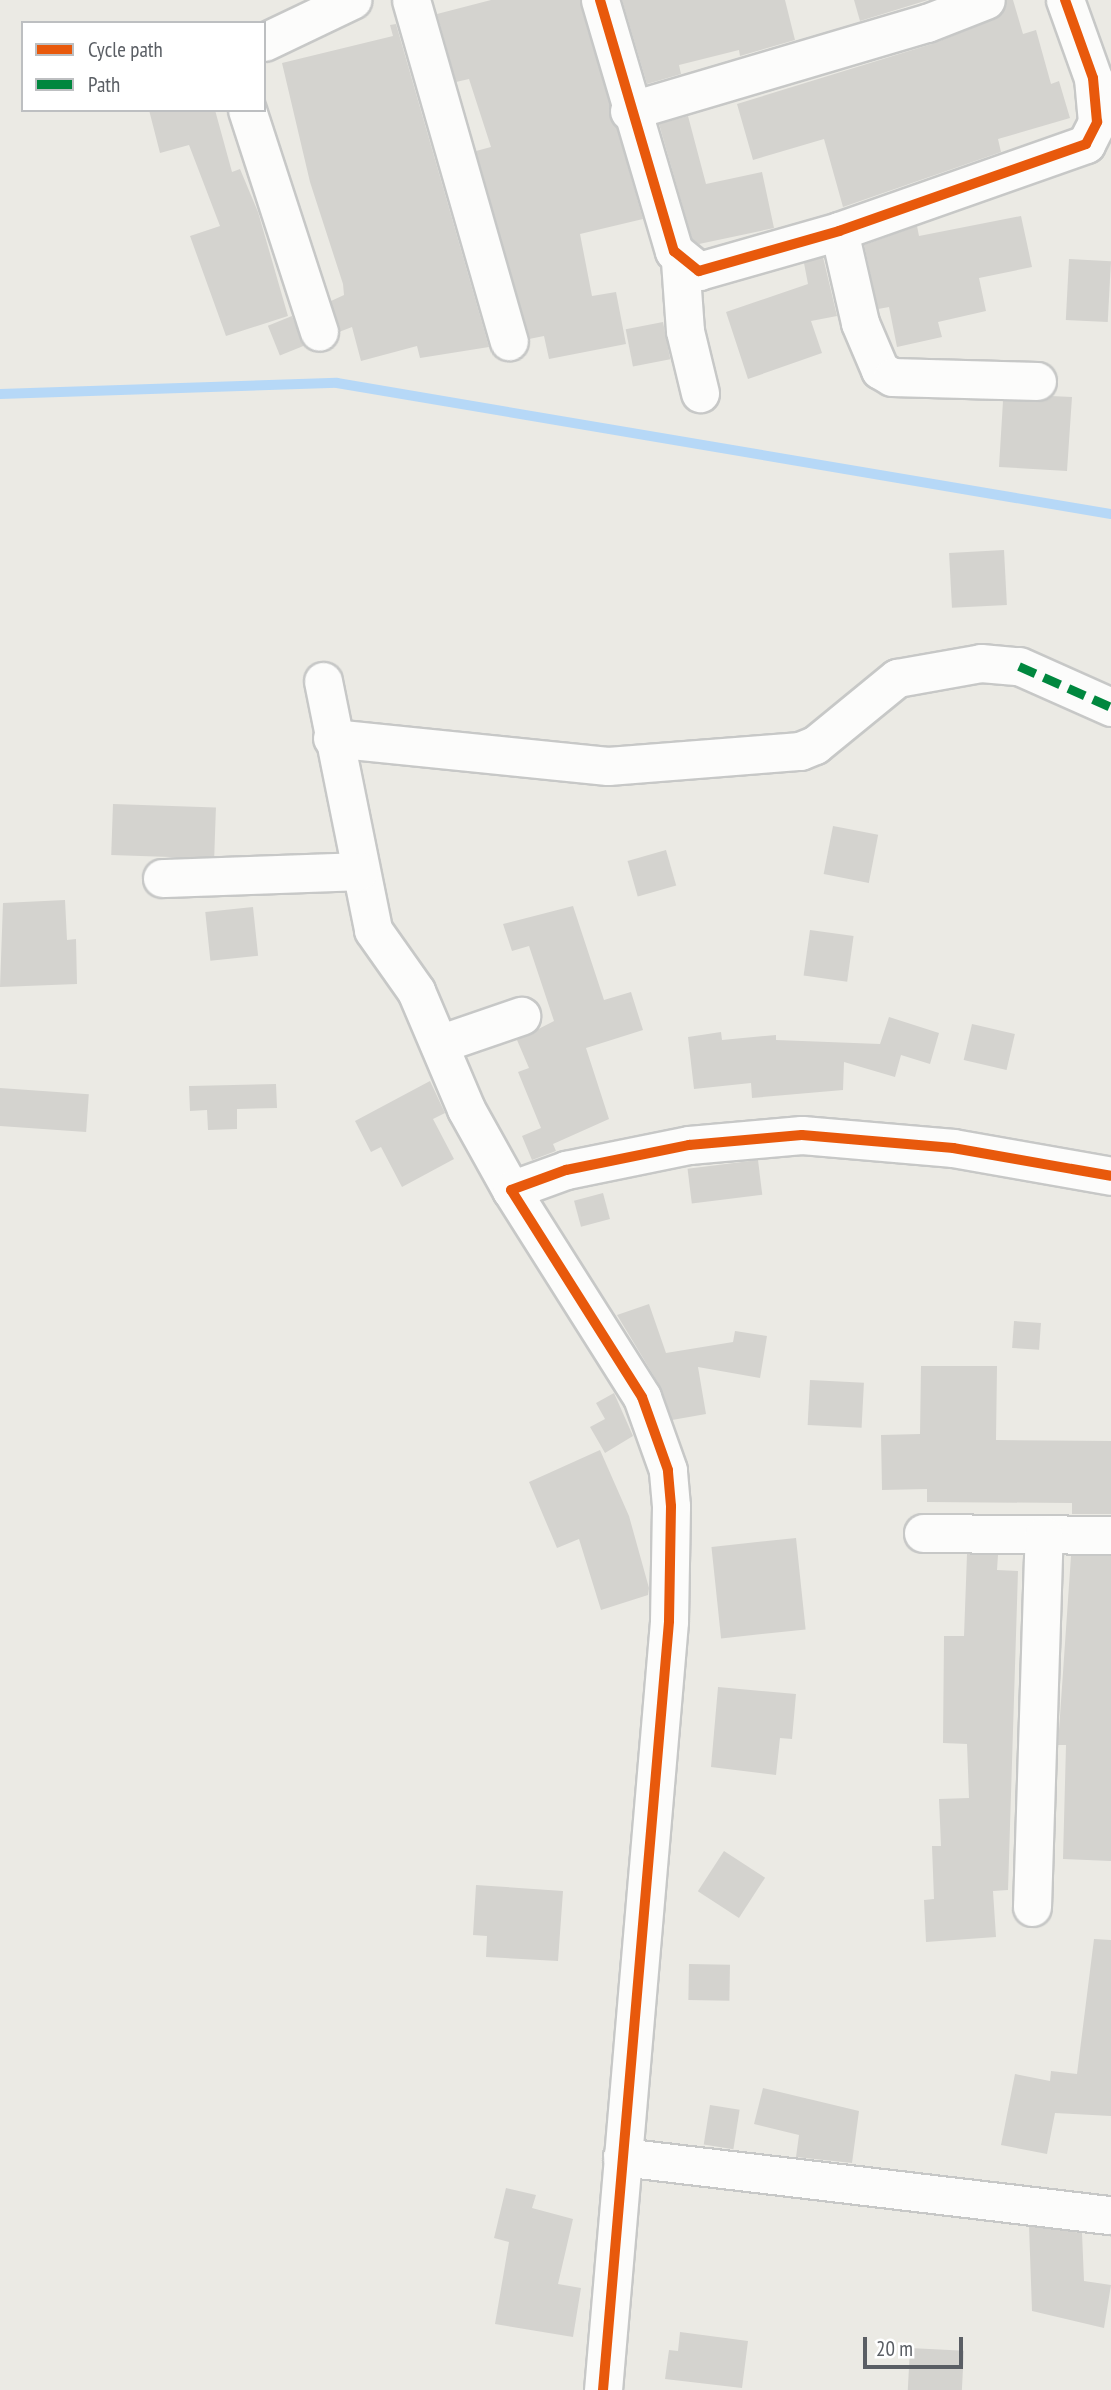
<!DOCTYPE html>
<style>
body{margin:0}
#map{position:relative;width:1111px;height:2390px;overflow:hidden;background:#ebeae4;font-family:"PT Sans Narrow",sans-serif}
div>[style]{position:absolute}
.stream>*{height:10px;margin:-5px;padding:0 5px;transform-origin:5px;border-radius:5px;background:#b6d8f7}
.building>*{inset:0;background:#d4d3cf;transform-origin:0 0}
.roads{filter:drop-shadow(2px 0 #c7c8c7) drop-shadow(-2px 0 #c7c8c7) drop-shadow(0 2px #c7c8c7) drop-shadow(0 -2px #c7c8c7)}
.street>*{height:37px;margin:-18.5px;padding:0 18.5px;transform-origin:18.5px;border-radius:18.5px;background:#fcfcfb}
.quiet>*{height:9px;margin-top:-4.5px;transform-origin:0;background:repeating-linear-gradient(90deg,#00873e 0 18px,transparent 0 27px)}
.cycleway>*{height:10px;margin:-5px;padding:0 5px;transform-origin:5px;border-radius:5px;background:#e8590c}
span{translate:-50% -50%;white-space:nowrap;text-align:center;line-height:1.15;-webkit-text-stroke:7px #fff;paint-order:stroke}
.legend{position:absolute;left:21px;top:21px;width:245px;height:91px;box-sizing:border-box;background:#fff;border:2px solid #bdbfc1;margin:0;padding:9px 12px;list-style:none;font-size:21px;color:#5a5e64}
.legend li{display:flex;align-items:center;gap:14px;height:35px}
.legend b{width:35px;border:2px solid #bdbfc1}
.scale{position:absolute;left:863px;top:2337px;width:100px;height:32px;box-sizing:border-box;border:4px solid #5a5e64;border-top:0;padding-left:9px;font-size:21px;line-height:24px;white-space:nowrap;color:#5a5e64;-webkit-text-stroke:5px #fff;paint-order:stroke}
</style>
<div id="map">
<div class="stream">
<div style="left:0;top:394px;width:337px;rotate:-1.9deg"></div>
<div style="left:337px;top:383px;width:785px;rotate:9.61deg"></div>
</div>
<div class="building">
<div style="clip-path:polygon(491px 0,580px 0,643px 219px,580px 234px,592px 296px,616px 292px,626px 344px,549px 359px,544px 336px,529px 339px,476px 151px,491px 147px,469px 79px,456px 82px,437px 14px)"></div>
<div style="clip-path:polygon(622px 0,785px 0,795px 40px,740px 56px,739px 50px,679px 65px,681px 74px,647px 84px)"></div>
<div style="clip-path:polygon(854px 0,928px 0,860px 21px)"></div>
<div style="clip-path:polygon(1006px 0,1013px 0,1023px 34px,1036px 30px,1051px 84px,1059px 81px,1070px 118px,998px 139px,1001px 152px,843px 207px,824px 139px,753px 160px,737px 104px,935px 43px,994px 19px)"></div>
<div style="clip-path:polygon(396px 24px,489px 347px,420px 358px,417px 346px,361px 361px,352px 327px,339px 332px,331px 301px,344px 295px,343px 284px,310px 182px,282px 63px,393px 36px,390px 25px)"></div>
<div style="clip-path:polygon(149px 110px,215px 110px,232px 172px,240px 169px,258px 212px,288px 316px,226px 336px,190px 236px,220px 226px,189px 145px,160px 153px)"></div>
<div style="clip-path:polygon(688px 116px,706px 184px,762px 172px,774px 228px,699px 244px,692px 239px,659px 124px)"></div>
<div style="clip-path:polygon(1021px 216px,1032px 267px,979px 278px,986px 311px,938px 322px,942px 337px,897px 347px,889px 307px,878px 309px,864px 245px,917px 226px,919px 236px)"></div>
<div style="clip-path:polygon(823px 257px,837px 316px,811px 321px,822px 353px,748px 379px,726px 312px,808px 284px,804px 263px)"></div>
<div style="left:1069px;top:259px;width:42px;height:61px;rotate:3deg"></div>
<div style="left:292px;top:316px;width:32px;height:26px;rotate:68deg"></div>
<div style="left:663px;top:322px;width:38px;height:38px;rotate:79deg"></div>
<div style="clip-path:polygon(1051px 396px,1072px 397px,1067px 471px,999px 467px,1003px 401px,1037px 402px)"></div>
<div style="left:1004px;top:550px;width:55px;height:55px;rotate:87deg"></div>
<div style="left:113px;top:804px;width:103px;height:51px;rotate:2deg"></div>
<div style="left:833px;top:826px;width:46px;height:49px;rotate:11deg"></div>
<div style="left:666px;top:850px;width:37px;height:40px;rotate:74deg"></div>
<div style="clip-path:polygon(65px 900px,67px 940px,76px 939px,77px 984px,0 987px,3px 903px)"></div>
<div style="clip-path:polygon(573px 906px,604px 1000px,631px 992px,643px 1030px,586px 1048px,609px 1119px,553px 1144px,556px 1151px,532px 1160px,522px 1136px,541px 1128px,518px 1072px,529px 1068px,517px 1040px,554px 1021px,529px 946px,512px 951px,503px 924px)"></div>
<div style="left:253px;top:907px;width:49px;height:48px;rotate:84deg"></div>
<div style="left:810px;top:930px;width:44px;height:46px;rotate:8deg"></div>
<div style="clip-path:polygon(889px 1017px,939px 1033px,930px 1064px,901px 1055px,895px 1077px,844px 1062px,843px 1090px,752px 1098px,751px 1083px,694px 1089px,688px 1037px,721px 1032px,722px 1040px,776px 1035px,776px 1040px,880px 1044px)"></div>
<div style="left:972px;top:1024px;width:44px;height:37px;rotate:13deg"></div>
<div style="clip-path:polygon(430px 1081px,445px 1113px,433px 1119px,454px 1159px,402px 1187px,381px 1147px,371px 1152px,355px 1121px)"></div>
<div style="clip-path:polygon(276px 1084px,277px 1108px,237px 1109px,237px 1129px,208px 1130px,207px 1110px,190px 1111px,189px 1086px)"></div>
<div style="left:0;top:1088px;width:89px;height:38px;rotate:4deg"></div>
<div style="left:758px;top:1160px;width:35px;height:71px;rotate:83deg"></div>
<div style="left:603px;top:1193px;width:27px;height:30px;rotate:75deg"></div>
<div style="clip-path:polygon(649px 1304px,666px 1353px,733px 1342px,735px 1331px,767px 1336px,760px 1378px,698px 1367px,706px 1414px,672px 1420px,660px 1386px,617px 1315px)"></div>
<div style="left:1014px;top:1321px;width:27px;height:27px;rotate:4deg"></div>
<div style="clip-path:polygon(921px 1366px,997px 1366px,996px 1440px,1111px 1441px,1111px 1514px,1072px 1514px,1072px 1503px,927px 1502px,927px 1489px,882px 1490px,881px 1435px,920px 1434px)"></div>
<div style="left:810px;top:1380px;width:54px;height:45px;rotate:3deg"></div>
<div style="clip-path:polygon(614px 1393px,633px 1436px,605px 1453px,590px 1427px,605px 1419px,596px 1403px)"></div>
<div style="clip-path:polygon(600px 1450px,629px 1516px,649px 1588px,648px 1595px,601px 1610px,579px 1539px,557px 1548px,529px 1482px)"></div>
<div style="left:796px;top:1538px;width:92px;height:85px;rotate:84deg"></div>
<div style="clip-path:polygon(967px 1554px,998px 1555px,997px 1570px,1018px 1571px,1008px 1890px,993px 1891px,996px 1937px,926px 1942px,924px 1900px,934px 1899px,932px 1846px,941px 1846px,939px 1799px,969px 1798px,967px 1744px,943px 1743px,944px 1636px,964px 1636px)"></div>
<div style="clip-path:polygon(1071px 1556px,1111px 1556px,1111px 1861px,1063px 1859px,1066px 1745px,1058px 1745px)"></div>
<div style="clip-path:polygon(718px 1687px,796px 1694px,792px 1739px,780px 1738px,776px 1775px,711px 1767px)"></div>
<div style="left:724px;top:1851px;width:49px;height:48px;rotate:33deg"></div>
<div style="clip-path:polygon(476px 1885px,563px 1891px,558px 1961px,486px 1957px,487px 1936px,473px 1935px)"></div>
<div style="clip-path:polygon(1094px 1939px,1111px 1940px,1111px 2116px,1055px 2113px,1047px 2154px,1001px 2145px,1015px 2074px,1050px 2081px,1051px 2071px,1077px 2074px)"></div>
<div style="left:689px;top:1964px;width:41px;height:36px;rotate:1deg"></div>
<div style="clip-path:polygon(763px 2088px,859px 2111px,852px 2163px,796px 2157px,799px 2135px,754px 2124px)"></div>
<div style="left:710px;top:2105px;width:30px;height:40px;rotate:9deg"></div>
<div style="clip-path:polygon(506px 2188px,536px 2195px,532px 2208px,573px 2219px,558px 2284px,581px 2288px,573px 2337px,495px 2324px,509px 2242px,494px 2238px)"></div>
<div style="clip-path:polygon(1029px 2226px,1082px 2233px,1084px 2281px,1111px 2285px,1104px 2328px,1032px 2311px)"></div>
<div style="clip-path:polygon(680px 2332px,748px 2341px,742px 2388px,665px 2379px,669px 2350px,678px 2351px)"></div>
<div style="left:910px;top:2348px;width:54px;height:42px;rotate:3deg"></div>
</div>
<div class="roads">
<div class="street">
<div style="left:411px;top:0;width:355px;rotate:74deg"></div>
<div style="left:600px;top:0;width:262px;rotate:73.6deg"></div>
<div style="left:674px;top:251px;width:32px;rotate:39deg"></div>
<div style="left:699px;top:271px;width:146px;rotate:-15.9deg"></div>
<div style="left:839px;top:231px;width:262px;rotate:-19.4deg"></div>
<div style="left:1086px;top:144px;width:25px;rotate:-63deg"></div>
<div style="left:1097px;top:122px;width:44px;rotate:-95.2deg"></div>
<div style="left:1093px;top:78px;width:83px;rotate:-109.7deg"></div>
<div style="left:264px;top:42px;width:98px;rotate:-25.5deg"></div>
<div style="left:247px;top:110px;width:233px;rotate:72deg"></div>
<div style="left:629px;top:111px;width:311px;rotate:-16.5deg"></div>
<div style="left:927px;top:23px;width:63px;rotate:-21.3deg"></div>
<div style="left:839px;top:231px;width:94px;rotate:77.1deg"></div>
<div style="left:860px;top:323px;width:51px;rotate:66.9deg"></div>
<div style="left:880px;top:370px;width:14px;rotate:30deg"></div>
<div style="left:892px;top:377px;width:145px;rotate:1.6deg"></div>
<div style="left:680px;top:261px;width:70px;rotate:85.9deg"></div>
<div style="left:685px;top:331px;width:64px;rotate:76.4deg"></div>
<div style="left:323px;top:681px;width:254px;rotate:78.6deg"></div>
<div style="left:373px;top:930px;width:75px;rotate:54.8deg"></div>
<div style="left:416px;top:991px;width:128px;rotate:67deg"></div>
<div style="left:466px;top:1109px;width:93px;rotate:60.9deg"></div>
<div style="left:332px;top:738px;width:277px;rotate:5.8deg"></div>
<div style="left:608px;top:766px;width:193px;rotate:-4.5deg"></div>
<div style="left:800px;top:751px;width:16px;rotate:-22deg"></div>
<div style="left:815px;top:745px;width:106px;rotate:-39.3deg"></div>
<div style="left:897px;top:678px;width:85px;rotate:-10.1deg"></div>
<div style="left:981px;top:663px;width:38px;rotate:5deg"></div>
<div style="left:1019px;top:666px;width:101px;rotate:24deg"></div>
<div style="left:162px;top:878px;width:197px;rotate:-2deg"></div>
<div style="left:439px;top:1044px;width:87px;rotate:-18.9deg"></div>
<div style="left:923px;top:1533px;width:188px;rotate:0.6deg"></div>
<div style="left:1032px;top:1907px;width:372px;rotate:-88.2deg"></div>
<div style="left:622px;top:2157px;width:492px;rotate:6.8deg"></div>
<div style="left:603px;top:2390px;width:772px;rotate:-85.09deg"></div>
<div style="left:669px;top:1621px;width:115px;rotate:-89deg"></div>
<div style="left:671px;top:1506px;width:36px;rotate:-95deg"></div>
<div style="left:668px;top:1470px;width:77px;rotate:-109.6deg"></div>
<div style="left:642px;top:1397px;width:245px;rotate:-122.3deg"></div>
<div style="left:511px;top:1190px;width:59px;rotate:-20deg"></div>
<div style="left:566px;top:1170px;width:126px;rotate:-11.5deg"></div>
<div style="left:689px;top:1145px;width:113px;rotate:-5.1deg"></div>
<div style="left:802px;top:1135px;width:152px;rotate:4.9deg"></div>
<div style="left:953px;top:1148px;width:160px;rotate:10deg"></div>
</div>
</div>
<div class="quiet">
<div style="left:1019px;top:666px;width:101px;rotate:24deg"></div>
</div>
<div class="cycleway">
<div style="left:600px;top:0;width:262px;rotate:73.6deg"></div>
<div style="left:674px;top:251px;width:32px;rotate:39deg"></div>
<div style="left:699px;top:271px;width:146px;rotate:-15.9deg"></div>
<div style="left:839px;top:231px;width:262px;rotate:-19.4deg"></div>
<div style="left:1086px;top:144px;width:25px;rotate:-63deg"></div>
<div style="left:1097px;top:122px;width:44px;rotate:-95.2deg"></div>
<div style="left:1093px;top:78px;width:83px;rotate:-109.7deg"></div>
<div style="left:603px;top:2390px;width:772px;rotate:-85.09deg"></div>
<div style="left:669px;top:1621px;width:115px;rotate:-89deg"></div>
<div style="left:671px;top:1506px;width:36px;rotate:-95deg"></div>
<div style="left:668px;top:1470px;width:77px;rotate:-109.6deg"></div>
<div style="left:642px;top:1397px;width:245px;rotate:-122.3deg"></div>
<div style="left:511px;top:1190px;width:59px;rotate:-20deg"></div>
<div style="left:566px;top:1170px;width:126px;rotate:-11.5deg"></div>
<div style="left:689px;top:1145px;width:113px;rotate:-5.1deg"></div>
<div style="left:802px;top:1135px;width:152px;rotate:4.9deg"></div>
<div style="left:953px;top:1148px;width:160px;rotate:10deg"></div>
</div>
<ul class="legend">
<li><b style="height:9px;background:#e8590c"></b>Cycle path</li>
<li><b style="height:9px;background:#00873e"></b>Path</li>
</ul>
<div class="scale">20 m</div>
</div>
